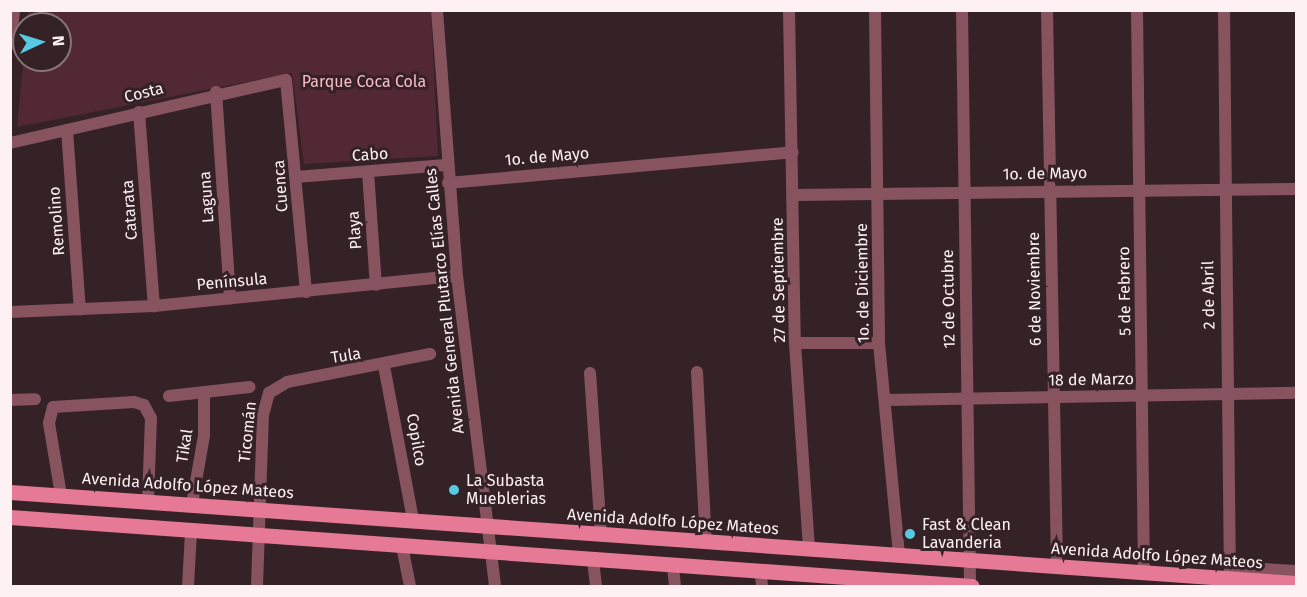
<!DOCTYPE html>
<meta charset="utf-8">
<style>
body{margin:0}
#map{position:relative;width:1307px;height:597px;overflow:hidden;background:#352226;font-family:"Fira Sans",sans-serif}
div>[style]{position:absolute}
.green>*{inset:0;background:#512833}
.minor>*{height:12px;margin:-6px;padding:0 6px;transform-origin:6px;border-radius:6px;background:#87535f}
.major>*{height:15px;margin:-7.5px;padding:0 7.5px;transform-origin:7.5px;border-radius:7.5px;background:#e57996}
.dots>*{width:16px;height:16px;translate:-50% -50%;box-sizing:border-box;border:3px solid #352226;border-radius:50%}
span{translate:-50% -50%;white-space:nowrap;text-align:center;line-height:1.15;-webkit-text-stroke:6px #352226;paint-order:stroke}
.park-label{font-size:16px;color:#fdbbca}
.street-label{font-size:16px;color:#fef1f4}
.poi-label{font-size:16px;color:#fef1f4}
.left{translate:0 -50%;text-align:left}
.frame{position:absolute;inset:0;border:12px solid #fef1f4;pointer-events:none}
.north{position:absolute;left:12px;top:12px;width:60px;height:60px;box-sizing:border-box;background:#352226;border:2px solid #857578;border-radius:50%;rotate:86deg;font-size:16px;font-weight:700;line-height:24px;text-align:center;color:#fef1f4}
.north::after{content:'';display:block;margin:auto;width:21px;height:27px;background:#57c9e2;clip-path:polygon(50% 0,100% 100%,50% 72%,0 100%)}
</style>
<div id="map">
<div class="green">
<div style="clip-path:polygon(28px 11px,431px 11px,438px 156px,304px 164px,292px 73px,17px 127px,24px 55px,24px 60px,60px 60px,60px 24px,27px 24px)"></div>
</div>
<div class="minor">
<div style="left:437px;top:10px;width:267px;rotate:85.7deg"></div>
<div style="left:457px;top:276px;width:312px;rotate:83deg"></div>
<div style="left:789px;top:10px;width:333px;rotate:89deg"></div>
<div style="left:795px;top:343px;width:206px;rotate:86.1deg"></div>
<div style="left:875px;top:10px;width:333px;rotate:89.3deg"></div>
<div style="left:879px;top:343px;width:213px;rotate:84.6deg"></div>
<div style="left:962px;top:10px;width:576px;rotate:89.2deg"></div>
<div style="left:1047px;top:10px;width:556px;rotate:88.97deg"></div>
<div style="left:1137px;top:10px;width:562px;rotate:89.29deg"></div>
<div style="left:1224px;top:10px;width:569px;rotate:89.4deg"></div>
<div style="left:10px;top:44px;width:34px;rotate:-83deg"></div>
<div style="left:216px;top:92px;width:207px;rotate:86.1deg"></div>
<div style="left:139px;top:112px;width:195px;rotate:85.6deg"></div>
<div style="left:67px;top:130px;width:180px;rotate:85.9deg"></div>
<div style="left:10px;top:143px;width:283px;rotate:-12.9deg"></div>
<div style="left:286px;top:80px;width:213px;rotate:84.6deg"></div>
<div style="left:368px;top:172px;width:113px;rotate:86deg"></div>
<div style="left:296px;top:177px;width:150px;rotate:-4.6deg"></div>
<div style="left:448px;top:183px;width:346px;rotate:-5.1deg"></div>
<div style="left:794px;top:195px;width:502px;rotate:-0.68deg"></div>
<div style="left:10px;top:312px;width:144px;rotate:-2.4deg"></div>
<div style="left:154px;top:306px;width:304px;rotate:-5.7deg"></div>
<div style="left:795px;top:343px;width:84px"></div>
<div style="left:384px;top:366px;width:157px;rotate:79.3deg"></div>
<div style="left:697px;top:372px;width:170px;rotate:87deg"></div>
<div style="left:590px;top:373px;width:163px;rotate:86.1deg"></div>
<div style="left:169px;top:396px;width:81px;rotate:-6.4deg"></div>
<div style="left:10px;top:400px;width:25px;rotate:-2deg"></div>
<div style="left:886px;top:400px;width:410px;rotate:-1deg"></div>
<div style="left:61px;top:495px;width:73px;rotate:-99.5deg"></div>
<div style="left:49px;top:423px;width:16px;rotate:-76deg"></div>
<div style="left:53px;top:407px;width:81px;rotate:-3.5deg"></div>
<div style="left:134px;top:402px;width:10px;rotate:17deg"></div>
<div style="left:144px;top:405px;width:15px;rotate:62deg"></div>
<div style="left:151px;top:418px;width:82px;rotate:92.1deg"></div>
<div style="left:192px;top:504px;width:69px;rotate:-80deg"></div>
<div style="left:204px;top:436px;width:43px;rotate:-90deg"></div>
<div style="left:402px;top:546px;width:41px;rotate:78.7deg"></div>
<div style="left:593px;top:561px;width:25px;rotate:83deg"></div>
<div style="left:673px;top:567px;width:19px;rotate:84deg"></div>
<div style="left:1230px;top:567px;width:66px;rotate:3.5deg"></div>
<div style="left:761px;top:573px;width:13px;rotate:86deg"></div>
<div style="left:188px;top:586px;width:54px;rotate:-86.8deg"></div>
<div style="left:257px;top:586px;width:171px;rotate:-88deg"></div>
<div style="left:263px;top:415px;width:23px;rotate:-75deg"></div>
<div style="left:269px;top:393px;width:21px;rotate:-31deg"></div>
<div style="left:287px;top:382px;width:146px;rotate:-11.1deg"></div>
</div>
<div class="major">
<div style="left:10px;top:492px;width:1289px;rotate:4.05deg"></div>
<div style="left:10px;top:517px;width:964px;rotate:4.1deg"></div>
</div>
<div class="dots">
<div style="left:454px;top:490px;background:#57c9e2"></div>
<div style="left:910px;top:534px;background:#57c9e2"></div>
</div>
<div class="park-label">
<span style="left:364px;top:82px">Parque Coca Cola</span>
</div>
<div class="street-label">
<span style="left:144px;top:93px;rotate:-14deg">Costa</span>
<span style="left:370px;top:155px;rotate:-4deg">Cabo</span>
<span style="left:547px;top:157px;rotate:-5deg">1o. de Mayo</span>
<span style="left:1045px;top:174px;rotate:-1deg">1o. de Mayo</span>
<span style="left:281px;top:186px;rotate:-94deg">Cuenca</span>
<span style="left:207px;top:197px;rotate:-94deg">Laguna</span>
<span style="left:130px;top:210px;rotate:-94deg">Catarata</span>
<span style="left:57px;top:221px;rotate:-94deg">Remolino</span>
<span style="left:355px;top:230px;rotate:-94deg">Playa</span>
<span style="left:779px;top:280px;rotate:-91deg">27 de Septiembre</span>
<span style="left:232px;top:282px;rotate:-5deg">Península</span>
<span style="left:863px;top:283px;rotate:-91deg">1o. de Diciembre</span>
<span style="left:1035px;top:289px;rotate:-91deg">6 de Noviembre</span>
<span style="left:1125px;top:291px;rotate:-91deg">5 de Febrero</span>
<span style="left:1209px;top:295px;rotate:-91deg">2 de Abril</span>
<span style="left:949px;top:299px;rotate:-91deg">12 de Octubre</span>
<span style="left:445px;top:301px;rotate:-96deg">Avenida General Plutarco Elías Calles</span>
<span style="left:346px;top:356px;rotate:-9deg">Tula</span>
<span style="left:1091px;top:380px;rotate:-1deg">18 de Marzo</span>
<span style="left:248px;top:432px;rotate:-84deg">Ticomán</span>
<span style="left:416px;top:440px;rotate:80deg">Copilco</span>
<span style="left:185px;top:446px;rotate:-81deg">Tikal</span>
<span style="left:188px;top:486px;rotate:4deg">Avenida Adolfo López Mateos</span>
<span style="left:673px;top:522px;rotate:4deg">Avenida Adolfo López Mateos</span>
<span style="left:1157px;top:556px;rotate:4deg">Avenida Adolfo López Mateos</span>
</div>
<div class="poi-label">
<span class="left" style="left:466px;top:490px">La Subasta<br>Mueblerias</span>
<span class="left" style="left:922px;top:534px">Fast &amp; Clean<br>Lavanderia</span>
</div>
<div class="frame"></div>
<div class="north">N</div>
</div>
